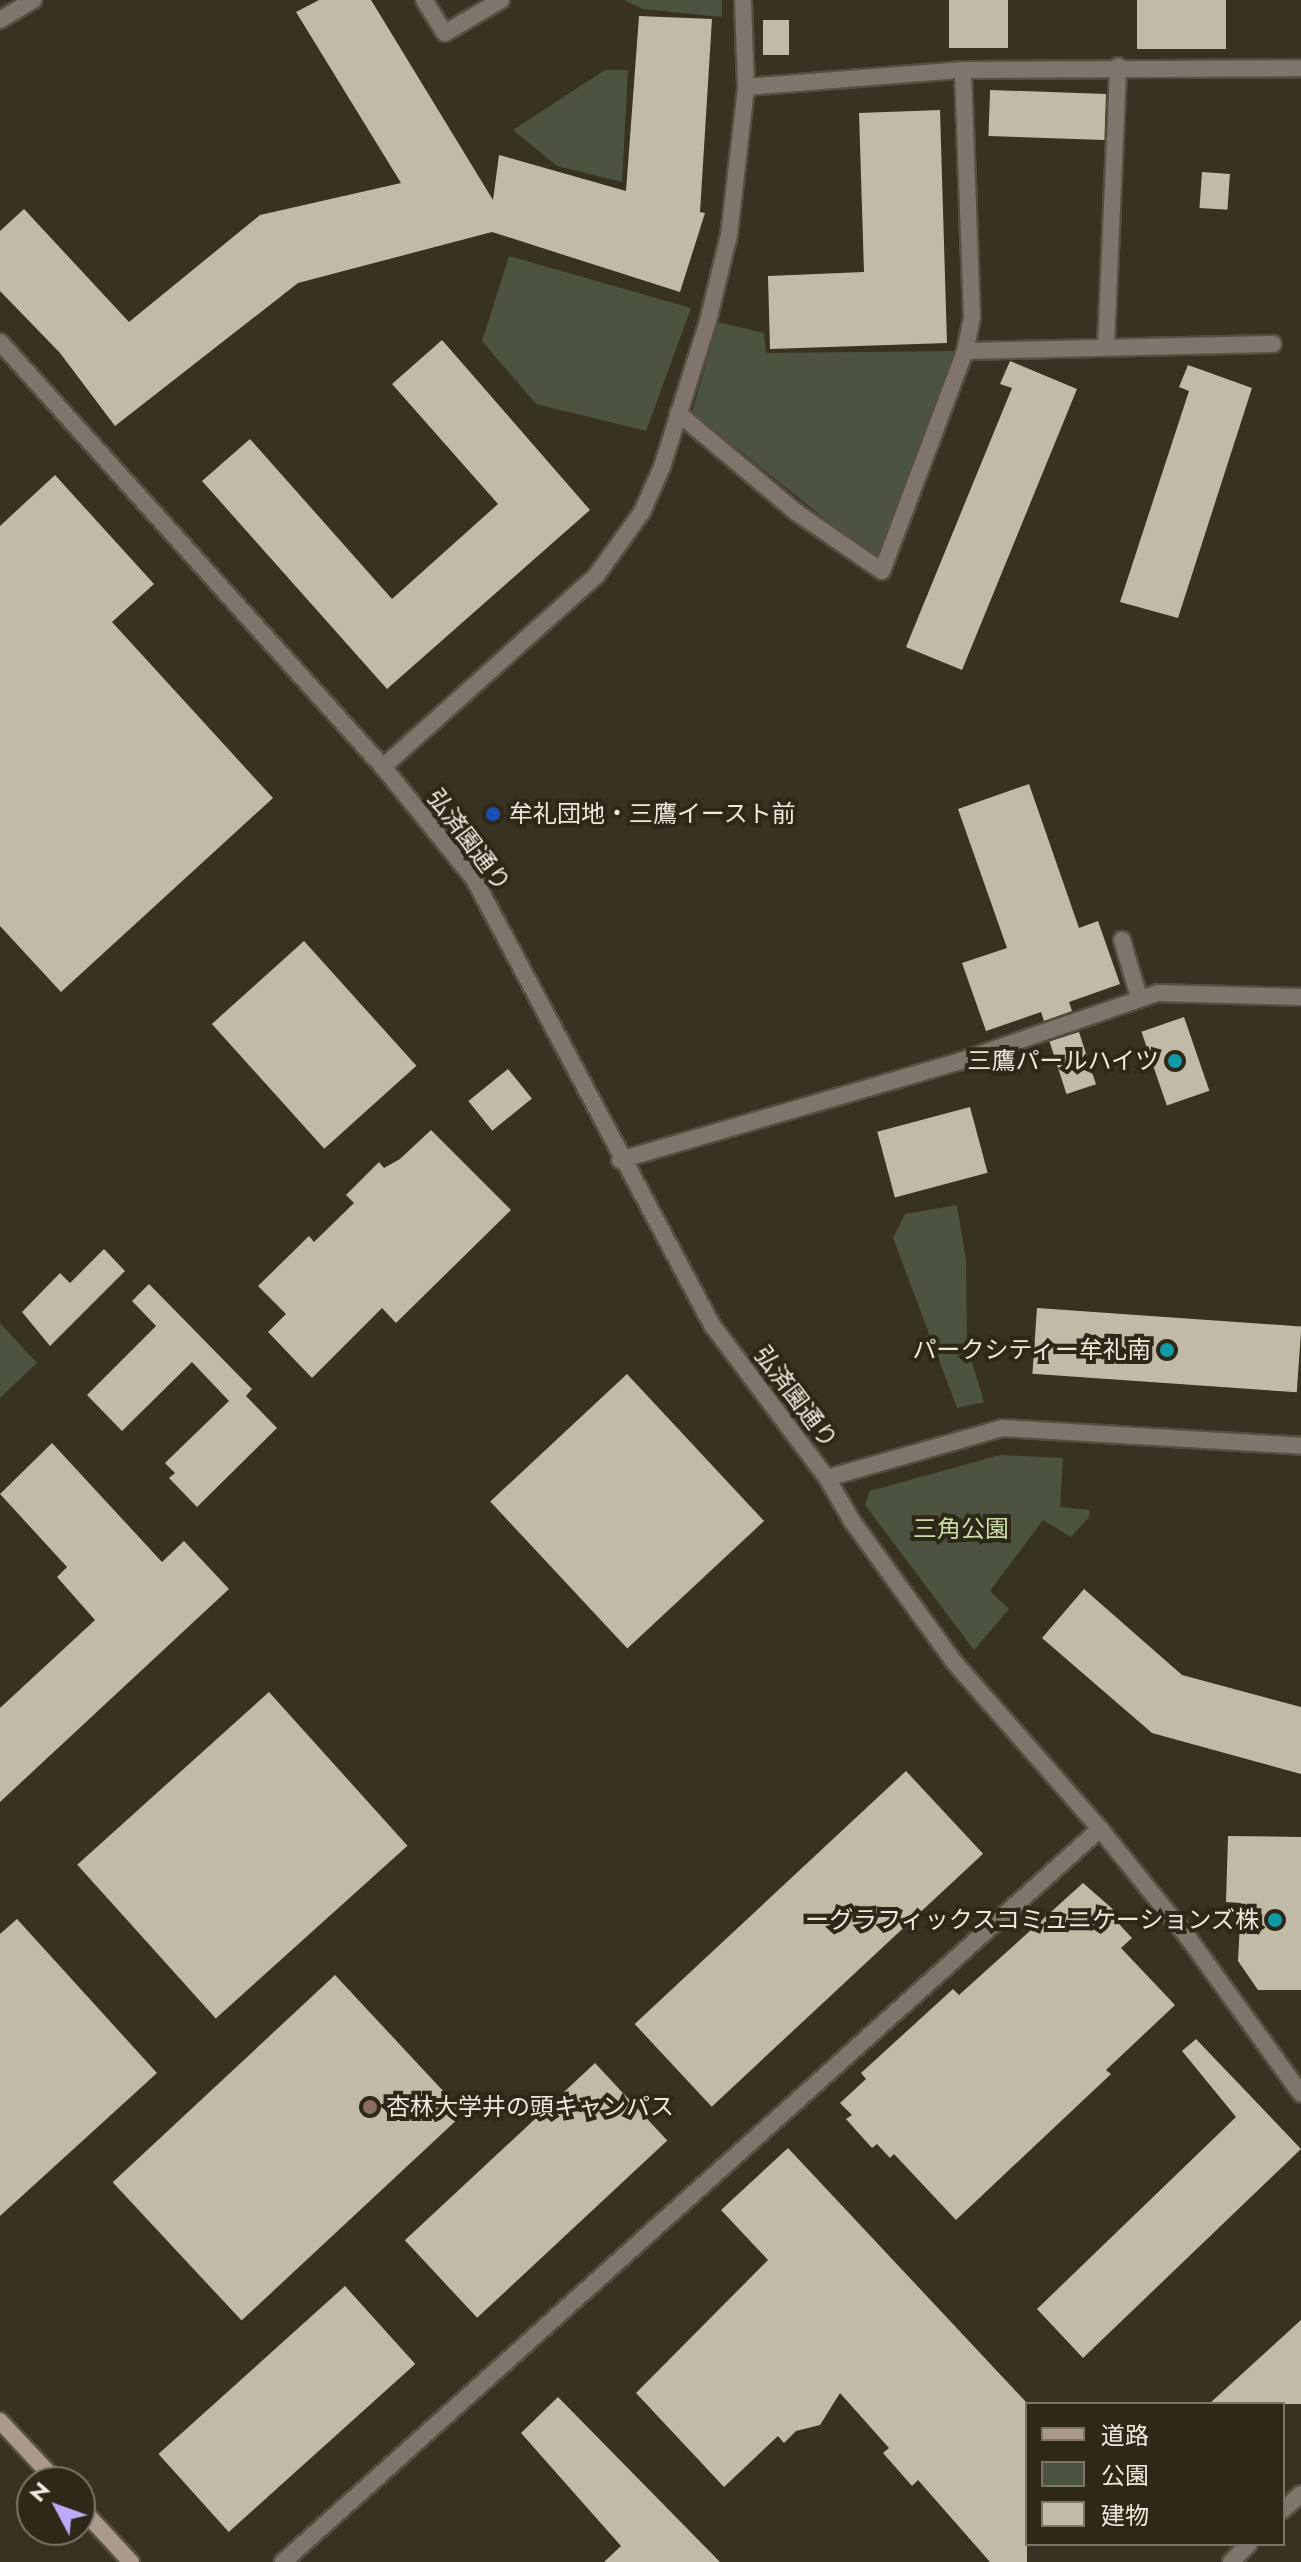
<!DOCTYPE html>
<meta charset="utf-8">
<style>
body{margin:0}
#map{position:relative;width:1301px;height:2562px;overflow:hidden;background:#383222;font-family:Jost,"Noto Sans JP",sans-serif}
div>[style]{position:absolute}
.green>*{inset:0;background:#4d5341}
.building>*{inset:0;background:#c1baa6;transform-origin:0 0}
.roads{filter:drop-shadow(2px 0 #554f40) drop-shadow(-2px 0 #554f40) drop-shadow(0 2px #554f40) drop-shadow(0 -2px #554f40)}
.minor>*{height:16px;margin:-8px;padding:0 8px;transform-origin:8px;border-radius:8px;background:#80756c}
.tertiary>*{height:16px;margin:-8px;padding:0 8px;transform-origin:8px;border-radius:8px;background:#80756c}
.secondary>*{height:16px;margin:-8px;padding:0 8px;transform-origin:8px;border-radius:8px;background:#ab9a8c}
.dots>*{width:22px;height:22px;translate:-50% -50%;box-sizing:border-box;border:4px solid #2e2818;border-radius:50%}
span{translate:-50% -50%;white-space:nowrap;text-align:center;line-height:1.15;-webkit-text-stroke:8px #2e2818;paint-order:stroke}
.poi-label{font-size:24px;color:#ede9df}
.left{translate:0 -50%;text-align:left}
.right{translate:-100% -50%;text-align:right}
.street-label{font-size:24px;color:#ede9df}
.park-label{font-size:24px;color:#cedda8}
.legend{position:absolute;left:1025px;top:2402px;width:260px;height:144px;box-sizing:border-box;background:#2e2818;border:2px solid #7a7568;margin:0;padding:10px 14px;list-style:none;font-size:24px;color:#ede9df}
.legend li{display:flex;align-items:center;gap:16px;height:40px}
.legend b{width:40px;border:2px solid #7a7568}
.north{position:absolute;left:16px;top:2466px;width:80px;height:80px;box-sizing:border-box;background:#2e2818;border:2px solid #7a7568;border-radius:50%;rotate:311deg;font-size:22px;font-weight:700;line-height:32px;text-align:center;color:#ede9df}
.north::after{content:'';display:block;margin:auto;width:28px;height:36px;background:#baaaf7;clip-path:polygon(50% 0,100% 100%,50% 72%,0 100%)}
</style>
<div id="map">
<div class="green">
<div style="clip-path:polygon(624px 0,722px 0,722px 17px,643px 9px)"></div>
<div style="clip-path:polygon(605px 70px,628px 70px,622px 182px,557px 166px,513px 130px)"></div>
<div style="clip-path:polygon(509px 256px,691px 308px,646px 431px,536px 404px,482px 341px)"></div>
<div style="clip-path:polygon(718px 322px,764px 333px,766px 353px,954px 351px,877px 561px,692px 412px)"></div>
<div style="clip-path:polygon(957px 1205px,966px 1260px,967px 1346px,984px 1402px,957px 1408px,893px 1238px,905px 1214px)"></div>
<div style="clip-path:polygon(0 1323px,37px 1363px,0 1398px)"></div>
<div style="clip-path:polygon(1000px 1455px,1063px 1458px,1060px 1507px,1090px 1510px,1089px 1517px,1071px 1537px,1043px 1520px,990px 1591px,1009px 1609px,974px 1650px,865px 1505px,870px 1491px)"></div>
</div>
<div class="building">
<div style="clip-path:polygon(319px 0,371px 0,493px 200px,499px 155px,626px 191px,639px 16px,712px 19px,700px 212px,705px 213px,680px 292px,492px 232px,298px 283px,115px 426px,60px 353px,0 291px,0 231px,24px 209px,129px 322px,260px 215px,401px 183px,296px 12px)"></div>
<div style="left:949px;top:0;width:59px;height:48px"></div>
<div style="left:1137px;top:0;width:89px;height:49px"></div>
<div style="left:763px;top:20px;width:26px;height:35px"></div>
<div style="left:1106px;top:94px;width:46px;height:116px;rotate:92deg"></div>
<div style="clip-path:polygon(940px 110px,947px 343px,770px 349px,768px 276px,864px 272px,859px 113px)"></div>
<div style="left:1202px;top:172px;width:28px;height:36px;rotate:4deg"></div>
<div style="clip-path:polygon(442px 340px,590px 510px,387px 689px,202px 481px,250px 439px,392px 599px,498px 504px,392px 384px)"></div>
<div style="clip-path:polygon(1010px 361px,1077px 389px,962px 670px,906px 647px,1012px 388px,1000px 384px)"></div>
<div style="clip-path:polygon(1188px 365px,1252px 388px,1178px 618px,1120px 602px,1189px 391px,1179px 387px)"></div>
<div style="clip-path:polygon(55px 475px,154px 584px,112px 622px,273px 798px,61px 992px,0 926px,0 526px)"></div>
<div style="clip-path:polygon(1029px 784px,1079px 928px,1098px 921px,1120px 984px,1069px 1002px,1072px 1011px,1044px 1021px,1041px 1012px,986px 1031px,962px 963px,1007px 948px,958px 809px)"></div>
<div style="left:304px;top:941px;width:168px;height:124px;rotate:48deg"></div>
<div style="left:1184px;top:1017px;width:78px;height:45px;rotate:71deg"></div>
<div style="left:1079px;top:1032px;width:55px;height:31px;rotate:72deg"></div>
<div style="left:508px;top:1069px;width:38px;height:51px;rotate:51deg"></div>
<div style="left:970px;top:1107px;width:68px;height:96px;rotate:75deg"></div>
<div style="clip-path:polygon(431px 1130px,511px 1210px,396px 1323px,382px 1308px,312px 1378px,268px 1332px,286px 1314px,258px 1286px,309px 1236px,314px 1242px,354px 1203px,346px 1195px,379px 1162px,384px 1168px,400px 1159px)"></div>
<div style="clip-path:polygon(104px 1249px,125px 1271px,50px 1346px,22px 1312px,60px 1273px,70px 1283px)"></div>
<div style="clip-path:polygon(149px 1284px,252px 1389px,246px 1396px,277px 1428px,197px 1507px,169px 1478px,175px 1473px,165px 1463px,229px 1401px,192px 1362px,122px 1431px,87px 1395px,156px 1326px,132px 1301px)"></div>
<div style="left:1037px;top:1308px;width:265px;height:66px;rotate:4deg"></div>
<div style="left:627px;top:1374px;width:201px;height:187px;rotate:47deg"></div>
<div style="clip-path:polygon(52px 1443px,162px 1562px,184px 1541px,229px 1589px,0 1802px,0 1708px,95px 1620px,57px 1577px,67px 1567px,0 1494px)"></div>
<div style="clip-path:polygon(1084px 1589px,1182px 1675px,1301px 1707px,1301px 1774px,1152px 1733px,1042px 1638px)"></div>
<div style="left:269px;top:1692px;width:207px;height:258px;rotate:48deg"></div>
<div style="left:906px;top:1771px;width:113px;height:371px;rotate:47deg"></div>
<div style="clip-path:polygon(1228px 1836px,1301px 1837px,1301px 1990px,1258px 1990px,1238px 1961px,1241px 1903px,1226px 1902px)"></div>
<div style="clip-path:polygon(1083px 1883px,1124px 1919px,1119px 1924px,1132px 1938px,1121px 1948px,1175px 2005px,1106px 2070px,1111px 2074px,956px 2220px,894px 2154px,890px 2158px,877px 2144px,872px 2148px,846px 2119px,852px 2115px,840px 2103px,866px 2079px,861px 2073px,953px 1989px,959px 1995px)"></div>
<div style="clip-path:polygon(17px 1919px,157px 2073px,0 2216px,0 1934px)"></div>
<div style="left:335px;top:1975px;width:189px;height:304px;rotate:47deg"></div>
<div style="clip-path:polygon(1196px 2039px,1301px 2149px,1083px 2358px,1037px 2309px,1236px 2117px,1182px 2051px)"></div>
<div style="left:595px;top:2063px;width:106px;height:260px;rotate:47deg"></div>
<div style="clip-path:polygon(788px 2148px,1027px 2403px,1027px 2562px,990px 2562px,918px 2480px,912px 2486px,883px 2453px,889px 2448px,840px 2393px,820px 2425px,796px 2431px,784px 2443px,778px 2436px,724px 2487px,636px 2393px,768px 2260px,721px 2210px)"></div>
<div style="left:345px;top:2286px;width:105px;height:251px;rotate:48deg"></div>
<div style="clip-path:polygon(1301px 2320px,1301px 2404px,1209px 2404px)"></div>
<div style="clip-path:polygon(558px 2397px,720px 2562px,604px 2562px,621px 2546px,521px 2433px)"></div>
</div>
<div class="roads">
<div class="minor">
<div style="left:424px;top:0;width:39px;rotate:58deg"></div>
<div style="left:445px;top:33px;width:65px;rotate:-30.5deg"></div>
<div style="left:0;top:20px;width:39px;rotate:-31deg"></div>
<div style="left:746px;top:87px;width:218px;rotate:-4.5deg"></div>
<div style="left:963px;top:70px;width:338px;rotate:-0.3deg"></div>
<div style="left:1106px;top:345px;width:279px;rotate:-87.5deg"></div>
<div style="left:965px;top:351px;width:308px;rotate:-1.3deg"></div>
<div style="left:678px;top:413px;width:154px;rotate:40deg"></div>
<div style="left:796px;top:512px;width:104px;rotate:34.5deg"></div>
<div style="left:882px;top:571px;width:235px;rotate:-69.3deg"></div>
<div style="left:965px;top:351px;width:35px;rotate:-78deg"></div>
<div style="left:972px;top:317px;width:247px;rotate:-92.1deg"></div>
<div style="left:383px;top:767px;width:286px;rotate:-41.9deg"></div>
<div style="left:596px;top:576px;width:79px;rotate:-54.3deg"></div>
<div style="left:642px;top:512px;width:49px;rotate:-66deg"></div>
<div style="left:662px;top:467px;width:153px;rotate:-72.5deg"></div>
<div style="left:708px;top:321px;width:89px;rotate:-76.3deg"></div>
<div style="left:729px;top:235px;width:149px;rotate:-83.4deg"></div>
<div style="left:746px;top:87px;width:87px;rotate:-92deg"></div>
<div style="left:1122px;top:940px;width:59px;rotate:73.4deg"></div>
<div style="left:620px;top:1160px;width:354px;rotate:-16.2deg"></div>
<div style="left:960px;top:1061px;width:209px;rotate:-19deg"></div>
<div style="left:1158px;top:993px;width:143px;rotate:1.6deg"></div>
<div style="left:1283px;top:2510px;width:24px;rotate:-42deg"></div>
<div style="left:283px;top:2562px;width:1098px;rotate:-41.9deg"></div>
<div style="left:1100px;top:1829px;width:141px;rotate:51deg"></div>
<div style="left:1189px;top:1939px;width:191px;rotate:54.1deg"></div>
<div style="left:1231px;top:2562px;width:25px;rotate:-45deg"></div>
</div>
<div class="tertiary">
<div style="left:0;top:342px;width:572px;rotate:47.98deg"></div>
<div style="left:383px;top:767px;width:144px;rotate:50.9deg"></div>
<div style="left:474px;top:879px;width:506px;rotate:61.91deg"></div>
<div style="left:712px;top:1325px;width:191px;rotate:53.1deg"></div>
<div style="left:827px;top:1478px;width:50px;rotate:59.8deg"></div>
<div style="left:852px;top:1521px;width:174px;rotate:54.1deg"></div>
<div style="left:954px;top:1662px;width:222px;rotate:48.8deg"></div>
<div style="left:827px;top:1478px;width:182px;rotate:-15.9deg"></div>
<div style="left:1002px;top:1428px;width:300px;rotate:3.4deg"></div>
</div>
<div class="secondary">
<div style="left:0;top:2421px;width:83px;rotate:46.9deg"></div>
<div style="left:80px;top:2507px;width:75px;rotate:47.2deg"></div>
</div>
</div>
<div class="dots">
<div style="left:493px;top:814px;background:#1a4fb4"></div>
<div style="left:1175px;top:1061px;background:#0f9aa8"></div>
<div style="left:1167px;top:1350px;background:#0f9aa8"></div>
<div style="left:1275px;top:1920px;background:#0f9aa8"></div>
<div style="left:370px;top:2107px;background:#8d6e63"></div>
</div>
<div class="poi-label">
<span class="left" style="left:509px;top:814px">牟礼団地・三鷹イースト前</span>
<span class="right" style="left:1159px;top:1061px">三鷹パールハイツ</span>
<span class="right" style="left:1151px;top:1350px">パークシティー牟礼南</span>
<span class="right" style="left:1259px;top:1920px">ーグラフィックスコミュニケーションズ株</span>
<span class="left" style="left:386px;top:2107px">杏林大学井の頭キャンパス</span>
</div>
<div class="street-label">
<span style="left:469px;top:840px;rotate:53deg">弘済園通り</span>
<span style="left:796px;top:1397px;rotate:53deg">弘済園通り</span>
</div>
<div class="park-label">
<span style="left:961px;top:1529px">三角公園</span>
</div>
<ul class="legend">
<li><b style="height:10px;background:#ab9a8c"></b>道路</li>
<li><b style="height:22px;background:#4d5341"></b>公園</li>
<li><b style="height:22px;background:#c1baa6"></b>建物</li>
</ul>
<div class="north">N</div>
</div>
